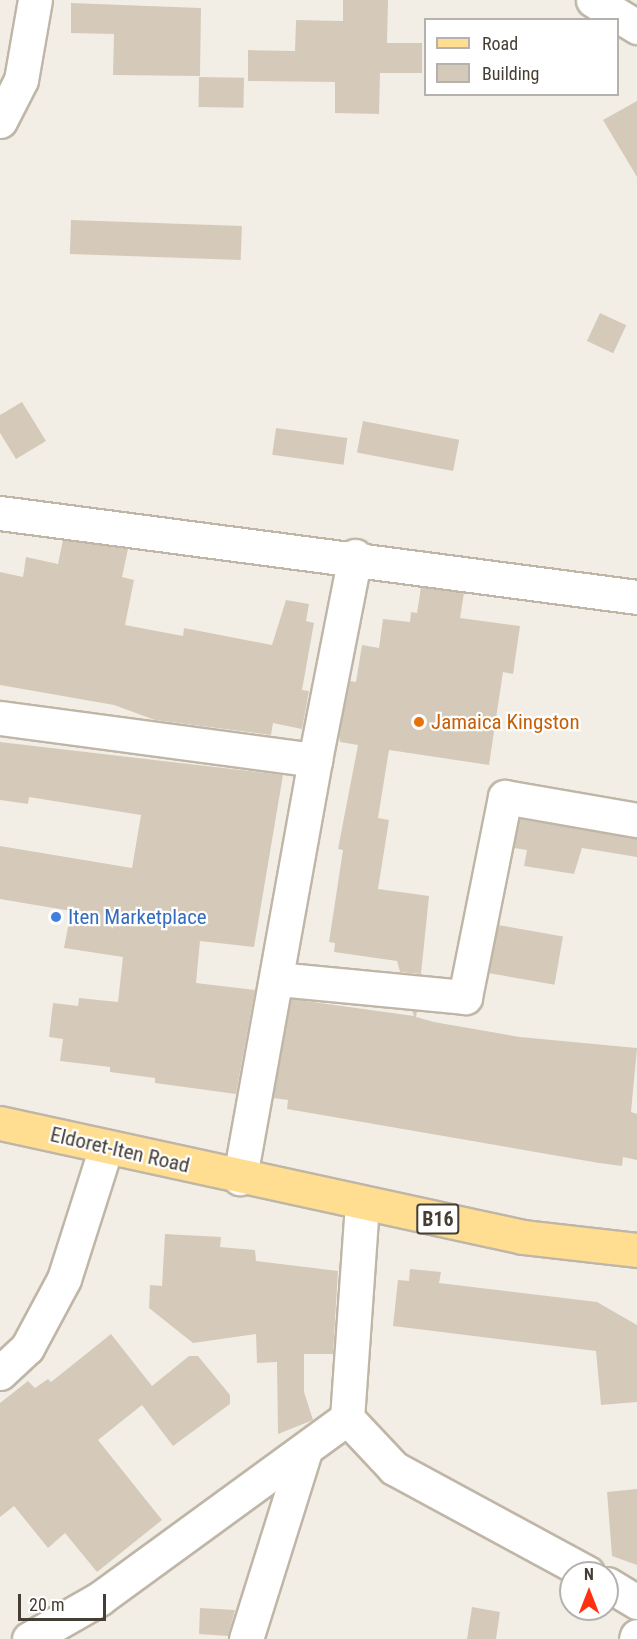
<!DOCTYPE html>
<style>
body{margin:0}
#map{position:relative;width:637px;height:1639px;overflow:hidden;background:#f3eee5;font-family:"Roboto Condensed",sans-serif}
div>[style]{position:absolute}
.building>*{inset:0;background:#d5caba;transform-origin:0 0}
.roads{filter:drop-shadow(2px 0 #bfb6a7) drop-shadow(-2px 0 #bfb6a7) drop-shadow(0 2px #bfb6a7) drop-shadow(0 -2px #bfb6a7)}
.minor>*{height:33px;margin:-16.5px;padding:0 16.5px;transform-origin:16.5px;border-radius:16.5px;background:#fff}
.major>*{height:33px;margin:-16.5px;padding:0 16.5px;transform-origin:16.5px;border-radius:16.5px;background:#ffde92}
.dots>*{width:16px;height:16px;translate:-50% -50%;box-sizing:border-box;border:3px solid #fff;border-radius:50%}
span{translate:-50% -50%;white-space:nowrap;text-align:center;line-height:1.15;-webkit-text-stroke:4.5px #fff;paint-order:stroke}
.shield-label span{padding:2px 4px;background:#fff;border:2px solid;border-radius:4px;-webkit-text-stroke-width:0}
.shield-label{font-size:20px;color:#453e34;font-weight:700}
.food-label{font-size:21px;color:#c56008}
.left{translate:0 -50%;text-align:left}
.shop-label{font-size:21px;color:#366cbe}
.street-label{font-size:21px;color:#453e34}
.legend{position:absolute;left:424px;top:18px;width:195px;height:78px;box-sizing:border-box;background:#fff;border:2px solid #b5b2ae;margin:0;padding:8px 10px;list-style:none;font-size:18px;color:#453e34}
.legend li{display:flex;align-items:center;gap:12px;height:30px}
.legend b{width:30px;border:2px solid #b5b2ae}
.north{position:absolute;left:559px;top:1561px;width:60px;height:60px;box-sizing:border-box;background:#fff;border:2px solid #b5b2ae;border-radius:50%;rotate:0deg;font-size:16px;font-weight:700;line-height:24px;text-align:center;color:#453e34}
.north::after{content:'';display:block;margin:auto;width:21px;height:27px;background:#ff3010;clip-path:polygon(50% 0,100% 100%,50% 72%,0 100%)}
.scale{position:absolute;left:18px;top:1594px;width:88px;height:27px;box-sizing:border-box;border:3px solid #453e34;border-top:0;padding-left:8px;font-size:18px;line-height:21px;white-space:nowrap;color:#453e34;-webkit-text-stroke:4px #fff;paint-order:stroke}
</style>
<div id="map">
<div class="building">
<div style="clip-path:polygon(343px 0,388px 0,387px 43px,422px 43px,422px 73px,380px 73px,379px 114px,335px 113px,335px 82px,248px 81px,248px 50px,295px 51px,296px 20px,343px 21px)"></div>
<div style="clip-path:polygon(71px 3px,201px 8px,200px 76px,113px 75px,114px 34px,71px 33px)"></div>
<div style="left:199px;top:77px;width:45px;height:30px;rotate:1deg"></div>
<div style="clip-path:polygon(637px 101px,637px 177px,603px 120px)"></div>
<div style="left:71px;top:220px;width:171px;height:34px;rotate:2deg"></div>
<div style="left:600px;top:313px;width:29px;height:31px;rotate:25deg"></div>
<div style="clip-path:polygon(22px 402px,46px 441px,16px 459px,0 433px,0 415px)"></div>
<div style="left:363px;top:421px;width:98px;height:32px;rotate:11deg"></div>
<div style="left:276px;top:428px;width:72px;height:27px;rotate:8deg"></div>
<div style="clip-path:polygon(63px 540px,128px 549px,122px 577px,134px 580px,125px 625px,183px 636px,184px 628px,272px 645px,286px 600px,309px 604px,306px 621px,314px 623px,302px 690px,309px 691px,302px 729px,273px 723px,271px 735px,155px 720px,114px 705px,0 685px,0 572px,23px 577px,26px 557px,58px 564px)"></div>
<div style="clip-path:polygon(421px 587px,464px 593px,460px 618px,520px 626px,513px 674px,503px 672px,489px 765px,389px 750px,378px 818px,389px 820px,378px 889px,429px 896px,421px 974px,400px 972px,397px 961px,334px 952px,335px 943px,329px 942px,343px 850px,338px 849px,358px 745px,340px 742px,339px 735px,350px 681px,356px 682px,362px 645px,379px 648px,383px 619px,410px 622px,411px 612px,417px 613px)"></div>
<div style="clip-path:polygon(0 742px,283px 775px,254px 947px,200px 941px,196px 983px,255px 990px,236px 1094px,155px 1083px,155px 1078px,110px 1072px,110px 1067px,60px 1061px,63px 1039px,49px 1037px,53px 1003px,78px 1006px,79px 998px,118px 1002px,123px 957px,64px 948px,71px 911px,0 899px,0 846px,132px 868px,141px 815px,29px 797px,28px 804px,0 800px)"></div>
<div style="clip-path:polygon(520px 819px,637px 838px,637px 857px,582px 848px,574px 874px,524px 866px,527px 850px,514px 848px)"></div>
<div style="left:498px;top:925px;width:66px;height:49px;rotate:10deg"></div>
<div style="clip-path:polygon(291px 999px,414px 1016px,412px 1011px,417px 1011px,416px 1017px,434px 1022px,520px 1037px,637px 1048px,631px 1112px,637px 1114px,637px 1160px,623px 1157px,622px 1166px,599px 1163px,287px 1109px,288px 1100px,273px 1098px)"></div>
<div style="clip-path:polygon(165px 1234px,221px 1237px,220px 1247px,255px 1250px,256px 1261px,338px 1271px,333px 1354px,304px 1354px,304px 1392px,313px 1420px,278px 1434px,277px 1362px,257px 1363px,256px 1334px,193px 1343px,149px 1308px,150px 1285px,162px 1286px)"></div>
<div style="clip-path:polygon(410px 1269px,441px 1272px,439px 1283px,597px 1302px,637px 1325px,637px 1402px,601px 1405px,596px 1351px,393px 1326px,398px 1280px,409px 1281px)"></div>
<div style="clip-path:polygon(111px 1334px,152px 1386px,189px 1356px,198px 1356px,230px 1395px,230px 1404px,173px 1446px,142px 1405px,98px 1440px,162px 1520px,97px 1572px,65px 1533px,48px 1548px,14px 1506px,0 1517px,0 1403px,28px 1381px,35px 1388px,48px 1379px,51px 1382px)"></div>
<div style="clip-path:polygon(637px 1489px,637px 1565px,612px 1556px,607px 1492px)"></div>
<div style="clip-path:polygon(472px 1607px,500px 1612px,496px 1639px,467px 1639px)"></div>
<div style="clip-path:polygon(200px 1608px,235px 1610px,228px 1636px,199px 1634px)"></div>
</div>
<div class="roads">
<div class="minor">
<div style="left:593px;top:0;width:52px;rotate:31.5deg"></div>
<div style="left:0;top:121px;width:46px;rotate:-62.9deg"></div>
<div style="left:21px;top:80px;width:81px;rotate:-80.1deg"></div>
<div style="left:0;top:513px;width:643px;rotate:7.51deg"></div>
<div style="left:0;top:718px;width:318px;rotate:7.6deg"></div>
<div style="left:315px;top:760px;width:425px;rotate:100.2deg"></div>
<div style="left:315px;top:760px;width:208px;rotate:-78.9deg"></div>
<div style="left:277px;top:979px;width:189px;rotate:5.5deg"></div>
<div style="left:465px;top:997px;width:204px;rotate:-78.7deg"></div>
<div style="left:505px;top:797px;width:134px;rotate:9.9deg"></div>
<div style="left:362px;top:1204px;width:215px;rotate:94deg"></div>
<div style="left:347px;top:1418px;width:69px;rotate:46.8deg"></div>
<div style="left:394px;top:1468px;width:220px;rotate:28.5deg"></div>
<div style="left:0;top:1373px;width:37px;rotate:-43deg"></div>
<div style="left:27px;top:1348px;width:78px;rotate:-61.8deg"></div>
<div style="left:64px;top:1279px;width:139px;rotate:-72.3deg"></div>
<div style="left:607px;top:1584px;width:35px;rotate:31deg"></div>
<div style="left:29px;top:1639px;width:81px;rotate:-29.7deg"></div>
<div style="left:99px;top:1599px;width:307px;rotate:-36.1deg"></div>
<div style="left:246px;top:1639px;width:197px;rotate:-72.6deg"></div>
<div style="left:636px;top:1639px;width:3px;rotate:-72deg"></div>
</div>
<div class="major">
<div style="left:0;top:1123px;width:535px;rotate:12.3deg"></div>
<div style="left:523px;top:1237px;width:115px;rotate:6.5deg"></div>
</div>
</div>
<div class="dots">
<div style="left:419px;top:722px;background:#e8710a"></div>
<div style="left:56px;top:917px;background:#3f7fe0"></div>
</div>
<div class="shield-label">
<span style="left:438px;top:1219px">B16</span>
</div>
<div class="food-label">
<span class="left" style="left:431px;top:722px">Jamaica Kingston</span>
</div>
<div class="shop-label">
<span class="left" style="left:68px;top:917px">Iten Marketplace</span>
</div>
<div class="street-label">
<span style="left:120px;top:1150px;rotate:13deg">Eldoret-Iten Road</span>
</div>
<ul class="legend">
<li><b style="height:8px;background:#ffde92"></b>Road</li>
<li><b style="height:16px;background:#d5caba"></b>Building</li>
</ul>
<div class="north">N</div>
<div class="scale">20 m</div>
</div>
